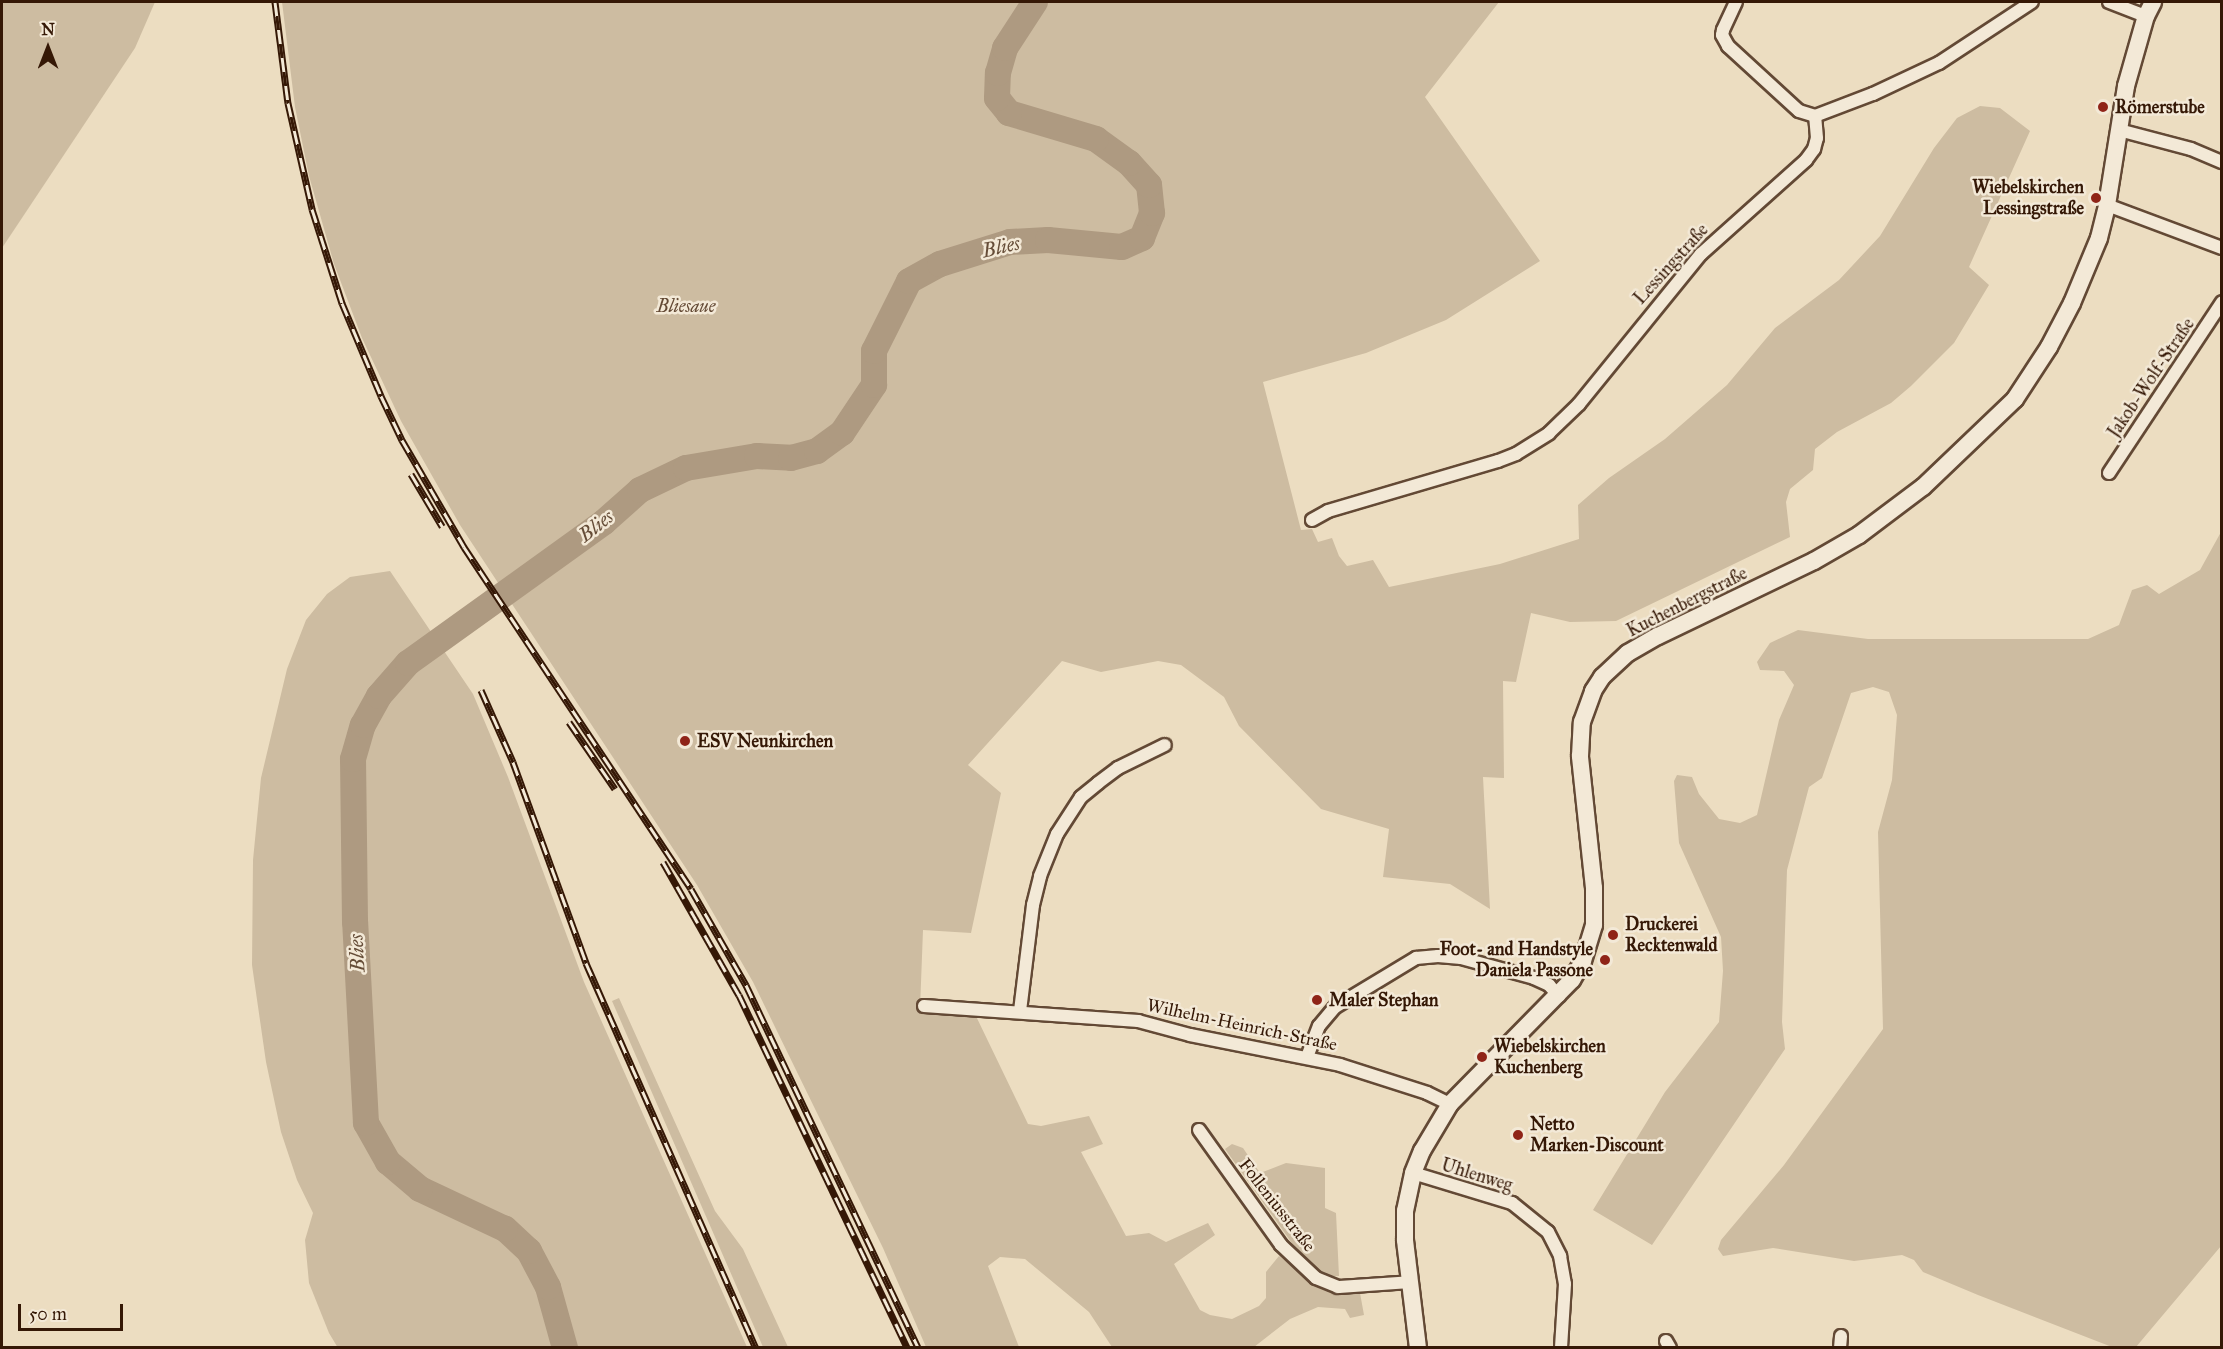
<!DOCTYPE html>
<meta charset="utf-8">
<style>
body{margin:0}
#map{position:relative;width:2223px;height:1349px;overflow:hidden;background:#ecddc1;font-family:"IM FELL Great Primer",serif}
div>[style]{position:absolute}
.green>*{inset:0;background:#cdbca1}
.river>*{height:26px;margin:-13px;padding:0 13px;transform-origin:13px;border-radius:13px;background:#ae9a81}
.roads{filter:drop-shadow(2px 0 #634935) drop-shadow(-2px 0 #634935) drop-shadow(0 2px #634935) drop-shadow(0 -2px #634935)}
.street>*{height:12px;margin:-6px;padding:0 6px;transform-origin:6px;border-radius:6px;background:#f3e9d7}
.secondary>*{height:16px;margin:-8px;padding:0 8px;transform-origin:8px;border-radius:8px;background:#f3e9d7}
.rail>*{height:7px;margin-top:-3.5px;transform-origin:0;background:repeating-linear-gradient(90deg,#f3e9d7 0 14px,#351806 0 28px);box-sizing:border-box;border-block:2px solid #351806}
.dots>*{width:16px;height:16px;translate:-50% -50%;box-sizing:border-box;border:3px solid #f3e9d7;border-radius:50%}
span{translate:-50% -50%;white-space:nowrap;text-align:center;line-height:1.15;-webkit-text-stroke:5px #f3e9d7;paint-order:stroke}
.poi-label{font-size:18px;color:#351806;font-weight:700}
.left{translate:0 -50%;text-align:left}
.right{translate:-100% -50%;text-align:right}
.street-label{font-size:18px;color:#351806}
.park-label{font-size:18px;color:#634934;font-style:italic}
.water-label{font-size:20px;color:#654c37;font-style:italic}
.frame{position:absolute;inset:0;border:3px solid #351806;pointer-events:none}
.north{position:absolute;left:18px;top:18px;width:60px;height:60px;-webkit-text-stroke:4px #f3e9d7;paint-order:stroke;rotate:0deg;font-size:16px;font-weight:700;line-height:24px;text-align:center;color:#351806}
.north::after{content:'';display:block;margin:auto;width:21px;height:27px;background:#351806;clip-path:polygon(50% 0,100% 100%,50% 72%,0 100%)}
.scale{position:absolute;left:18px;top:1304px;width:105px;height:27px;box-sizing:border-box;border:3px solid #351806;border-top:0;padding-left:8px;font-size:18px;line-height:21px;white-space:nowrap;color:#351806;-webkit-text-stroke:4px #f3e9d7;paint-order:stroke}
</style>
<div id="map">
<div class="green">
<div style="clip-path:polygon(2px 2px,155px 2px,135px 48px,2px 248px)"></div>
<div style="clip-path:polygon(282px 2px,1499px 2px,1425px 97px,1540px 261px,1446px 320px,1366px 353px,1263px 382px,1301px 530px,1312px 529px,1318px 542px,1332px 538px,1339px 556px,1347px 566px,1373px 560px,1389px 587px,1500px 564px,1579px 539px,1578px 505px,1609px 478px,1665px 439px,1727px 385px,1775px 328px,1839px 280px,1880px 236px,1934px 148px,1957px 118px,1980px 106px,2000px 108px,2030px 131px,1969px 267px,1989px 285px,1954px 343px,1911px 386px,1891px 403px,1837px 432px,1815px 449px,1813px 470px,1790px 489px,1786px 502px,1790px 537px,1616px 621px,1570px 622px,1531px 613px,1516px 682px,1503px 681px,1504px 778px,1483px 777px,1490px 909px,1450px 884px,1383px 877px,1389px 829px,1321px 809px,1239px 726px,1224px 697px,1181px 665px,1158px 661px,1101px 672px,1062px 661px,968px 765px,1001px 793px,971px 933px,923px 930px,920px 1009px,974px 1012px,1028px 1124px,1041px 1126px,1089px 1116px,1103px 1144px,1081px 1152px,1126px 1236px,1149px 1233px,1166px 1242px,1208px 1223px,1215px 1235px,1174px 1264px,1200px 1310px,1210px 1315px,1232px 1319px,1259px 1306px,1266px 1298px,1266px 1272px,1279px 1256px,1321px 1289px,1360px 1293px,1364px 1315px,1350px 1318px,1345px 1309px,1318px 1307px,1290px 1319px,1254px 1347px,1112px 1347px,1089px 1312px,1025px 1259px,1000px 1257px,988px 1266px,1019px 1347px,926px 1347px,883px 1248px,753px 982px,697px 885px,460px 525px,401px 421px,362px 338px,334px 264px,309px 176px,295px 107px)"></div>
<div style="clip-path:polygon(2221px 532px,2221px 1246px,2136px 1347px,2112px 1347px,1978px 1295px,1923px 1272px,1914px 1260px,1902px 1255px,1854px 1261px,1773px 1248px,1723px 1256px,1718px 1249px,1721px 1240px,1784px 1165px,1883px 1029px,1878px 832px,1892px 780px,1897px 715px,1889px 692px,1873px 687px,1851px 693px,1822px 778px,1809px 787px,1787px 870px,1782px 1022px,1785px 1049px,1652px 1245px,1593px 1210px,1665px 1092px,1719px 1022px,1723px 971px,1721px 937px,1679px 843px,1674px 781px,1677px 775px,1692px 777px,1699px 794px,1719px 819px,1740px 823px,1757px 815px,1779px 720px,1794px 685px,1784px 671px,1760px 670px,1757px 662px,1770px 643px,1798px 630px,1868px 639px,2088px 639px,2119px 625px,2132px 590px,2147px 585px,2159px 594px,2200px 570px)"></div>
<div style="clip-path:polygon(390px 571px,473px 694px,508px 777px,584px 982px,747px 1347px,338px 1348px,329px 1333px,309px 1283px,305px 1240px,313px 1213px,297px 1180px,281px 1132px,266px 1062px,252px 965px,253px 860px,261px 778px,287px 669px,306px 620px,327px 594px,350px 577px)"></div>
<div style="clip-path:polygon(619px 998px,715px 1211px,743px 1249px,788px 1347px,763px 1347px,612px 1001px)"></div>
<div style="clip-path:polygon(1232px 1144px,1243px 1148px,1260px 1173px,1286px 1163px,1325px 1168px,1325px 1208px,1336px 1213px,1339px 1276px,1326px 1276px,1306px 1263px,1225px 1149px)"></div>
</div>
<div class="river">
<div style="left:565px;top:1348px;width:63px;rotate:-105.6deg"></div>
<div style="left:548px;top:1287px;width:41px;rotate:-117.8deg"></div>
<div style="left:529px;top:1251px;width:33px;rotate:-137deg"></div>
<div style="left:505px;top:1229px;width:94px;rotate:-154.8deg"></div>
<div style="left:420px;top:1189px;width:42px;rotate:-139.8deg"></div>
<div style="left:388px;top:1162px;width:45px;rotate:-119.4deg"></div>
<div style="left:366px;top:1123px;width:201px;rotate:-93.1deg"></div>
<div style="left:355px;top:922px;width:163px;rotate:-90.7deg"></div>
<div style="left:353px;top:759px;width:35px;rotate:-74deg"></div>
<div style="left:363px;top:725px;width:33px;rotate:-61deg"></div>
<div style="left:379px;top:696px;width:44px;rotate:-48.7deg"></div>
<div style="left:408px;top:663px;width:241px;rotate:-35.7deg"></div>
<div style="left:604px;top:522px;width:48px;rotate:-41.6deg"></div>
<div style="left:640px;top:490px;width:51px;rotate:-25.6deg"></div>
<div style="left:686px;top:468px;width:72px;rotate:-9.6deg"></div>
<div style="left:757px;top:456px;width:34px;rotate:3deg"></div>
<div style="left:791px;top:458px;width:27px;rotate:-15deg"></div>
<div style="left:817px;top:451px;width:31px;rotate:-36deg"></div>
<div style="left:842px;top:433px;width:58px;rotate:-56.3deg"></div>
<div style="left:874px;top:385px;width:34px;rotate:-90deg"></div>
<div style="left:874px;top:351px;width:78px;rotate:-63.4deg"></div>
<div style="left:909px;top:281px;width:35px;rotate:-29deg"></div>
<div style="left:940px;top:264px;width:73px;rotate:-17.4deg"></div>
<div style="left:1010px;top:242px;width:38px;rotate:-3deg"></div>
<div style="left:1048px;top:240px;width:74px;rotate:5.4deg"></div>
<div style="left:1122px;top:247px;width:22px;rotate:-24deg"></div>
<div style="left:1142px;top:238px;width:27px;rotate:-68deg"></div>
<div style="left:1152px;top:213px;width:28px;rotate:-96deg"></div>
<div style="left:1149px;top:185px;width:30px;rotate:-132deg"></div>
<div style="left:1129px;top:163px;width:41px;rotate:-144deg"></div>
<div style="left:1096px;top:139px;width:91px;rotate:-163.4deg"></div>
<div style="left:1009px;top:113px;width:19px;rotate:-129deg"></div>
<div style="left:997px;top:98px;width:25px;rotate:-88deg"></div>
<div style="left:998px;top:73px;width:26px;rotate:-74deg"></div>
<div style="left:1005px;top:48px;width:55px;rotate:-56.9deg"></div>
</div>
<div class="roads">
<div class="street">
<div style="left:1736px;top:2px;width:31px;rotate:115deg"></div>
<div style="left:1723px;top:30px;width:5px;rotate:101deg"></div>
<div style="left:1722px;top:35px;width:13px;rotate:61deg"></div>
<div style="left:1728px;top:46px;width:96px;rotate:42.5deg"></div>
<div style="left:1799px;top:111px;width:17px;rotate:17deg"></div>
<div style="left:2109px;top:2px;width:40px;rotate:21deg"></div>
<div style="left:1815px;top:116px;width:62px;rotate:-20.8deg"></div>
<div style="left:1873px;top:94px;width:73px;rotate:-25.2deg"></div>
<div style="left:1939px;top:63px;width:111px;rotate:-33.3deg"></div>
<div style="left:2119px;top:130px;width:74px;rotate:14.8deg"></div>
<div style="left:2191px;top:149px;width:34px;rotate:23deg"></div>
<div style="left:2107px;top:205px;width:123px;rotate:20.5deg"></div>
<div style="left:2109px;top:473px;width:205px;rotate:-56.5deg"></div>
<div style="left:1312px;top:520px;width:18px;rotate:-29deg"></div>
<div style="left:1328px;top:511px;width:177px;rotate:-16.4deg"></div>
<div style="left:1498px;top:461px;width:19px;rotate:-21deg"></div>
<div style="left:1516px;top:454px;width:39px;rotate:-32deg"></div>
<div style="left:1549px;top:433px;width:42px;rotate:-44deg"></div>
<div style="left:1579px;top:404px;width:193px;rotate:-50.9deg"></div>
<div style="left:1701px;top:254px;width:141px;rotate:-41.8deg"></div>
<div style="left:1806px;top:160px;width:14px;rotate:-54deg"></div>
<div style="left:1814px;top:149px;width:11px;rotate:-75deg"></div>
<div style="left:1817px;top:138px;width:22px;rotate:-95deg"></div>
<div style="left:924px;top:1006px;width:215px;rotate:4deg"></div>
<div style="left:1138px;top:1021px;width:54px;rotate:15.1deg"></div>
<div style="left:1190px;top:1035px;width:153px;rotate:11.3deg"></div>
<div style="left:1340px;top:1065px;width:91px;rotate:17.8deg"></div>
<div style="left:1427px;top:1093px;width:25px;rotate:26deg"></div>
<div style="left:1020px;top:1011px;width:107px;rotate:-83deg"></div>
<div style="left:1033px;top:905px;width:30px;rotate:-76deg"></div>
<div style="left:1040px;top:876px;width:45px;rotate:-68deg"></div>
<div style="left:1057px;top:834px;width:44px;rotate:-57deg"></div>
<div style="left:1081px;top:797px;width:22px;rotate:-39deg"></div>
<div style="left:1098px;top:783px;width:25px;rotate:-37deg"></div>
<div style="left:1118px;top:768px;width:52px;rotate:-26.1deg"></div>
<div style="left:1307px;top:1057px;width:33px;rotate:-69deg"></div>
<div style="left:1319px;top:1026px;width:25px;rotate:-50deg"></div>
<div style="left:1335px;top:1007px;width:95px;rotate:-31.2deg"></div>
<div style="left:1416px;top:958px;width:22px;rotate:-5deg"></div>
<div style="left:1438px;top:956px;width:23px;rotate:5deg"></div>
<div style="left:1461px;top:958px;width:76px;rotate:15.3deg"></div>
<div style="left:1534px;top:978px;width:17px;rotate:25deg"></div>
<div style="left:1549px;top:985px;width:15px;rotate:48deg"></div>
<div style="left:1199px;top:1130px;width:141px;rotate:54.5deg"></div>
<div style="left:1281px;top:1245px;width:48px;rotate:43.3deg"></div>
<div style="left:1316px;top:1278px;width:24px;rotate:22deg"></div>
<div style="left:1338px;top:1287px;width:73px;rotate:-3.9deg"></div>
<div style="left:1413px;top:1173px;width:103px;rotate:16.9deg"></div>
<div style="left:1512px;top:1203px;width:46px;rotate:38.9deg"></div>
<div style="left:1548px;top:1232px;width:27px;rotate:63deg"></div>
<div style="left:1560px;top:1256px;width:28px;rotate:80deg"></div>
<div style="left:1565px;top:1284px;width:64px;rotate:93.6deg"></div>
<div style="left:1666px;top:1341px;width:8px;rotate:60deg"></div>
<div style="left:1840px;top:1348px;width:12px;rotate:-85deg"></div>
</div>
<div class="secondary">
<div style="left:1418px;top:1348px;width:109px;rotate:-96.9deg"></div>
<div style="left:1405px;top:1240px;width:29px;rotate:-90deg"></div>
<div style="left:1405px;top:1211px;width:39px;rotate:-78deg"></div>
<div style="left:1413px;top:1173px;width:24px;rotate:-68deg"></div>
<div style="left:1422px;top:1151px;width:55px;rotate:-59.2deg"></div>
<div style="left:1450px;top:1104px;width:174px;rotate:-45.5deg"></div>
<div style="left:1572px;top:980px;width:22px;rotate:-60deg"></div>
<div style="left:1583px;top:961px;width:38px;rotate:-73deg"></div>
<div style="left:1594px;top:925px;width:37px;rotate:-90deg"></div>
<div style="left:1594px;top:888px;width:133px;rotate:-96.1deg"></div>
<div style="left:1580px;top:756px;width:34px;rotate:-87deg"></div>
<div style="left:1582px;top:722px;width:33px;rotate:-70deg"></div>
<div style="left:1593px;top:691px;width:17px;rotate:-57deg"></div>
<div style="left:1602px;top:677px;width:35px;rotate:-43deg"></div>
<div style="left:1628px;top:653px;width:34px;rotate:-30deg"></div>
<div style="left:1658px;top:636px;width:173px;rotate:-25.7deg"></div>
<div style="left:1814px;top:561px;width:52px;rotate:-30deg"></div>
<div style="left:1859px;top:535px;width:80px;rotate:-36.9deg"></div>
<div style="left:1923px;top:487px;width:127px;rotate:-43.7deg"></div>
<div style="left:2015px;top:399px;width:62px;rotate:-56.8deg"></div>
<div style="left:2049px;top:347px;width:50px;rotate:-62.4deg"></div>
<div style="left:2072px;top:303px;width:70px;rotate:-67.4deg"></div>
<div style="left:2099px;top:238px;width:34px;rotate:-76deg"></div>
<div style="left:2107px;top:205px;width:121px;rotate:-80.9deg"></div>
<div style="left:2126px;top:86px;width:73px;rotate:-74.1deg"></div>
<div style="left:2146px;top:16px;width:16px;rotate:-63deg"></div>
</div>
</div>
<div class="rail">
<div style="left:275px;top:2px;width:102px;rotate:82.7deg"></div>
<div style="left:288px;top:103px;width:109px;rotate:77.2deg"></div>
<div style="left:312px;top:209px;width:99px;rotate:72.3deg"></div>
<div style="left:342px;top:303px;width:101px;rotate:67.2deg"></div>
<div style="left:381px;top:396px;width:49px;rotate:64.5deg"></div>
<div style="left:402px;top:440px;width:124px;rotate:59.9deg"></div>
<div style="left:464px;top:547px;width:410px;rotate:56.4deg"></div>
<div style="left:691px;top:889px;width:111px;rotate:60.2deg"></div>
<div style="left:746px;top:985px;width:402px;rotate:64.6deg"></div>
<div style="left:411px;top:474px;width:61px;rotate:59.2deg"></div>
<div style="left:481px;top:690px;width:79px;rotate:66deg"></div>
<div style="left:513px;top:762px;width:214px;rotate:70deg"></div>
<div style="left:586px;top:963px;width:421px;rotate:66.2deg"></div>
<div style="left:569px;top:722px;width:81px;rotate:55.5deg"></div>
<div style="left:663px;top:862px;width:153px;rotate:60.3deg"></div>
<div style="left:739px;top:995px;width:391px;rotate:64.5deg"></div>
</div>
<div class="dots">
<div style="left:2103px;top:107px;background:#8f2418"></div>
<div style="left:2096px;top:198px;background:#8f2418"></div>
<div style="left:685px;top:741px;background:#8f2418"></div>
<div style="left:1613px;top:935px;background:#8f2418"></div>
<div style="left:1605px;top:960px;background:#8f2418"></div>
<div style="left:1317px;top:1000px;background:#8f2418"></div>
<div style="left:1482px;top:1057px;background:#8f2418"></div>
<div style="left:1518px;top:1135px;background:#8f2418"></div>
</div>
<div class="poi-label">
<span class="left" style="left:2115px;top:107px">Römerstube</span>
<span class="right" style="left:2084px;top:198px">Wiebelskirchen<br>Lessingstraße</span>
<span class="left" style="left:697px;top:741px">ESV Neunkirchen</span>
<span class="left" style="left:1625px;top:935px">Druckerei<br>Recktenwald</span>
<span class="right" style="left:1593px;top:960px">Foot- and Handstyle<br>Daniela Passone</span>
<span class="left" style="left:1329px;top:1000px">Maler Stephan</span>
<span class="left" style="left:1494px;top:1057px">Wiebelskirchen<br>Kuchenberg</span>
<span class="left" style="left:1530px;top:1135px">Netto<br>Marken-Discount</span>
</div>
<div class="street-label">
<span style="left:1671px;top:264px;rotate:-48deg">Lessingstraße</span>
<span style="left:2151px;top:378px;rotate:-56deg">Jakob-Wolf-Straße</span>
<span style="left:1687px;top:602px;rotate:-27deg">Kuchenbergstraße</span>
<span style="left:1242px;top:1025px;rotate:12deg">Wilhelm-Heinrich-Straße</span>
<span style="left:1477px;top:1175px;rotate:17deg">Uhlenweg</span>
<span style="left:1277px;top:1205px;rotate:52deg">Folleniusstraße</span>
</div>
<div class="park-label">
<span style="left:686px;top:306px">Bliesaue</span>
</div>
<div class="water-label">
<span style="left:1001px;top:247px;rotate:-13deg">Blies</span>
<span style="left:596px;top:526px;rotate:-38deg">Blies</span>
<span style="left:357px;top:953px;rotate:-93deg">Blies</span>
</div>
<div class="frame"></div>
<div class="north">N</div>
<div class="scale">50 m</div>
</div>
